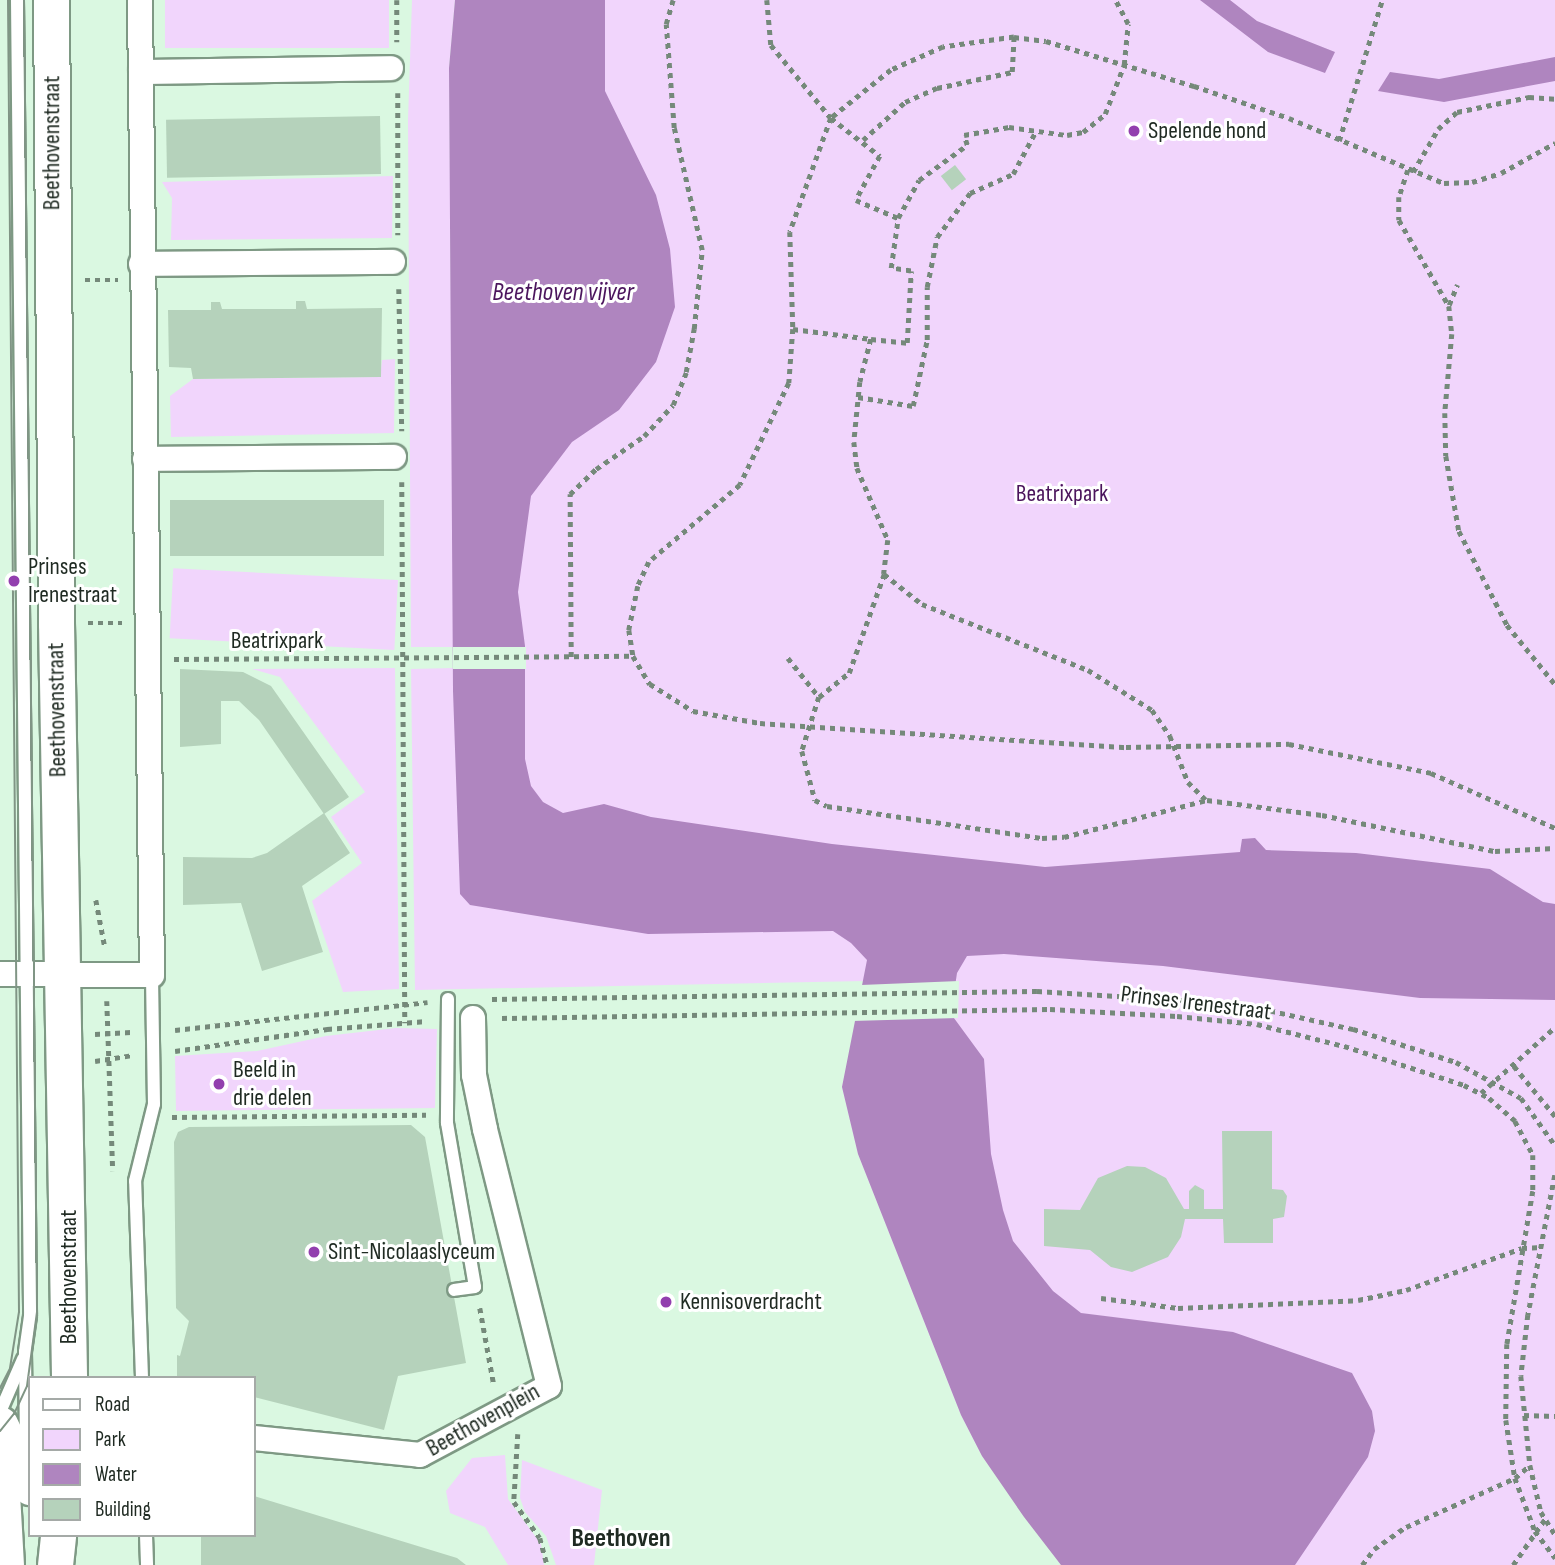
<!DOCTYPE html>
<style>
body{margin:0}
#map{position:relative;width:1555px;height:1565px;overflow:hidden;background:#daf8e1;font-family:"Sofia Sans Condensed",sans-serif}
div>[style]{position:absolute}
.green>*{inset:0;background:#f1d5fc;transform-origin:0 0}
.water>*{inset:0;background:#af85bf}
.pier>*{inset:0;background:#daf8e1;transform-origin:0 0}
.building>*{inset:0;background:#b5d2bb;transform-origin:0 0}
.path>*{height:4.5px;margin-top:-2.25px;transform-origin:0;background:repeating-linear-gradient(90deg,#75897a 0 5px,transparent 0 10px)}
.roads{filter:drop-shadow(2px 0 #7e9984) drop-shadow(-2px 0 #7e9984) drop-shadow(0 2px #7e9984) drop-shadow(0 -2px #7e9984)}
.lane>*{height:12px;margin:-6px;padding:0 6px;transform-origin:6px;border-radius:6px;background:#fff}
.street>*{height:24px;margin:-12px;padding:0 12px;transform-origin:12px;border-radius:12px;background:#fff}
.secondary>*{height:35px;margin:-17.5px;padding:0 17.5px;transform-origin:17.5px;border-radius:17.5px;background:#fff}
.tram>*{height:2px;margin:-1px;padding:0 1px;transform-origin:1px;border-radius:1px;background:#809585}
.dots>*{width:19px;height:19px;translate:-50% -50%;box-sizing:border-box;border:4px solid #fff;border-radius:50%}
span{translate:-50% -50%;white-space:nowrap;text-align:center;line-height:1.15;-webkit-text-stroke:6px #fff;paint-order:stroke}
.poi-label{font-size:24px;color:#1f2a22}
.left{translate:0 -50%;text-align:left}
.street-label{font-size:24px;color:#1f2a22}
.park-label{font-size:24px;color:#4b155c}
.water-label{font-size:26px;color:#4b155d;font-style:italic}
.neighbourhood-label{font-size:26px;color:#1f2a22;font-weight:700}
.legend{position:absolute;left:28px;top:1376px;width:228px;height:161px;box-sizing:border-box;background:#fff;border:2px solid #a5aaa7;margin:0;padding:9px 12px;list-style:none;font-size:21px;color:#1f2a22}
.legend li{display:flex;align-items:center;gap:14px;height:35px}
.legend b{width:35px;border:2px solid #a5aaa7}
</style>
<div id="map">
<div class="green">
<div style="left:165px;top:0;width:224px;height:48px"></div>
<div style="clip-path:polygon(412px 0,455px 0,449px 68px,454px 647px,411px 647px,408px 120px)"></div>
<div style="clip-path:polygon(495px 0,1555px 0,1555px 1565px,1061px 1565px,982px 1456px,961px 1415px,858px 1154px,842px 1087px,865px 981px,415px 990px,411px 669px,455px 668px,453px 691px,492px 887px)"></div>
<div style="clip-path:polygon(393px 176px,392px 238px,171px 240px,172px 198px,162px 182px)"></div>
<div style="clip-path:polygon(395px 359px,394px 433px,171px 437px,170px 396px,193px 379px,380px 377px,382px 360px)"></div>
<div style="left:398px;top:580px;width:70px;height:225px;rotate:93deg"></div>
<div style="clip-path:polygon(395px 668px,399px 989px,343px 992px,312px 901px,362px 863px,331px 817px,365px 792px,280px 677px,252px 669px)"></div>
<div style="clip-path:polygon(396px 1028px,437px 1029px,435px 1108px,176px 1111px,175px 1056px,257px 1051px,326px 1036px)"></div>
<div style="clip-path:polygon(505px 1455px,508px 1499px,541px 1544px,544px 1565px,508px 1565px,485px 1527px,450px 1513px,446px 1491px,472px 1458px)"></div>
<div style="clip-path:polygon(522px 1460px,602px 1490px,594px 1565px,556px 1565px,546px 1536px,525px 1512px,520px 1498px)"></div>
</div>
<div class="water">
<div style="clip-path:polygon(455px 0,605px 0,605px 91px,656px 195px,670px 249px,675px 307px,656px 362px,619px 410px,572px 442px,531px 496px,518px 592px,525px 646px,525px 759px,531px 786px,543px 802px,563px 813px,604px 804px,651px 817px,832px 844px,1045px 867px,1240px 852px,1242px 839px,1255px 838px,1266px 850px,1356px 853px,1490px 869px,1543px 902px,1555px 904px,1555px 1000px,1420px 998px,1163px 966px,1004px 954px,967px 956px,957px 973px,951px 1014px,984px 1059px,991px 1154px,1003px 1210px,1013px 1241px,1053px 1291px,1081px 1313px,1233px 1332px,1352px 1373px,1372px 1411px,1375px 1431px,1368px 1457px,1295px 1565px,1061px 1565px,1024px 1517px,982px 1456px,961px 1415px,858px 1154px,842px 1087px,867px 960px,851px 943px,833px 931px,648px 934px,470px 905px,460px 894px,453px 691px,449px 68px)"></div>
<div style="clip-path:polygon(1200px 0,1230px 0,1257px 21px,1335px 52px,1325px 73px,1268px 52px)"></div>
<div style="clip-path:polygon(1555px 57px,1555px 81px,1444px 102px,1378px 91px,1390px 72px,1439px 79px)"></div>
</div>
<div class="pier">
<div style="left:453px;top:647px;width:73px;height:22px"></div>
<div style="clip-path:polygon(959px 981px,958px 1018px,852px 1021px,861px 985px)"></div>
</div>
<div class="building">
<div style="left:380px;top:116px;width:58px;height:214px;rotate:89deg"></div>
<div style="left:955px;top:165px;width:18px;height:18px;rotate:52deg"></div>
<div style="clip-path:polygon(296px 301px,305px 301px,307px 309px,382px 308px,381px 377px,193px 379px,191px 368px,169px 367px,168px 310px,211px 310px,211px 302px,220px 302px,222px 309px,296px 309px)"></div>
<div style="left:384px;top:500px;width:56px;height:214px;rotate:90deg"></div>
<div style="clip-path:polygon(180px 669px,243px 672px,271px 686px,349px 797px,324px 814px,259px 720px,239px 701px,221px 701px,221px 744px,180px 747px)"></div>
<div style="clip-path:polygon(324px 813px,350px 853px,302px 886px,323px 952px,262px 971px,241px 903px,183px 905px,183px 857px,252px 858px,267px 853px)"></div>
<div style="clip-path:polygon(411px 1125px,425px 1137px,466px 1363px,398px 1376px,384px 1430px,254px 1397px,254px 1378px,177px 1378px,177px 1355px,180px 1356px,189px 1321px,176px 1308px,174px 1142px,178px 1132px,189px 1127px)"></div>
<div style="clip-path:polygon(1222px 1131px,1272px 1131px,1272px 1189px,1283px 1190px,1287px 1196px,1284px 1217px,1273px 1219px,1273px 1243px,1224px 1243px,1223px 1219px,1185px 1219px,1181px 1237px,1168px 1257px,1132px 1272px,1111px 1267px,1090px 1250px,1044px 1246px,1044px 1209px,1080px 1210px,1098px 1178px,1127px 1166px,1145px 1167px,1166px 1178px,1184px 1209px,1189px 1209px,1189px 1191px,1195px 1185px,1204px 1190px,1204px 1209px,1223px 1209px)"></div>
<div style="clip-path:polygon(254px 1496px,457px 1558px,466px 1565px,201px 1565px,201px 1535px,254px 1535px)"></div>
</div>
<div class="path">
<div style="left:397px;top:0;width:42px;rotate:90deg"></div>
<div style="left:767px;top:0;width:45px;rotate:84.9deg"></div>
<div style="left:771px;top:45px;width:94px;rotate:50.6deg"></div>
<div style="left:831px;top:118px;width:62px;rotate:37.8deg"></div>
<div style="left:880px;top:156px;width:50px;rotate:118.6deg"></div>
<div style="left:856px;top:200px;width:46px;rotate:23.2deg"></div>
<div style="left:1014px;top:37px;width:32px;rotate:7deg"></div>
<div style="left:1046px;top:41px;width:155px;rotate:16.9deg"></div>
<div style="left:1194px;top:86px;width:100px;rotate:18.6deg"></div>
<div style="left:1289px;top:118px;width:168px;rotate:22.8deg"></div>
<div style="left:1444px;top:183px;width:28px;rotate:-2deg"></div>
<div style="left:1472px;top:182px;width:30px;rotate:-17deg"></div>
<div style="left:1501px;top:173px;width:62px;rotate:-29.1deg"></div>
<div style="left:398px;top:93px;width:142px;rotate:90deg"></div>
<div style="left:863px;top:140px;width:57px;rotate:-42.1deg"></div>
<div style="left:905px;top:102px;width:35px;rotate:-24deg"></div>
<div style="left:937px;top:88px;width:77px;rotate:-12deg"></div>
<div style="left:1012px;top:72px;width:35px;rotate:-87deg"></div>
<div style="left:1014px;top:37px;width:72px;rotate:172deg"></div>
<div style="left:943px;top:47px;width:57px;rotate:156.1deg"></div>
<div style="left:891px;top:70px;width:77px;rotate:141.3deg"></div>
<div style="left:831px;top:118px;width:121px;rotate:109.8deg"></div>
<div style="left:790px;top:232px;width:97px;rotate:88.2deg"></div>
<div style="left:793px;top:329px;width:54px;rotate:94.2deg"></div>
<div style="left:789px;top:383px;width:113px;rotate:115.7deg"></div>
<div style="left:740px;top:485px;width:119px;rotate:139.8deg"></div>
<div style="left:649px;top:562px;width:26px;rotate:115deg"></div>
<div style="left:638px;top:586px;width:45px;rotate:101.6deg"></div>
<div style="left:629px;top:630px;width:26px;rotate:81deg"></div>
<div style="left:633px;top:656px;width:33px;rotate:59deg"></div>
<div style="left:650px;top:684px;width:51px;rotate:32.1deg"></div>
<div style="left:693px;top:711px;width:68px;rotate:10.2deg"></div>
<div style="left:760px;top:723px;width:367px;rotate:3.8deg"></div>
<div style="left:1126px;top:747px;width:163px;rotate:-1.1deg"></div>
<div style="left:1289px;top:744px;width:145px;rotate:11.5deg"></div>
<div style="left:1431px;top:773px;width:136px;rotate:23.9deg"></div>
<div style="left:1339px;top:141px;width:147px;rotate:-73deg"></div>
<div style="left:1408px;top:170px;width:28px;rotate:108deg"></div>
<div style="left:1399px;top:197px;width:23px;rotate:90deg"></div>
<div style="left:1399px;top:220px;width:99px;rotate:59.8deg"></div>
<div style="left:1449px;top:306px;width:28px;rotate:84deg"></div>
<div style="left:1452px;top:334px;width:79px;rotate:95.1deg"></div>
<div style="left:1445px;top:413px;width:43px;rotate:88.7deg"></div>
<div style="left:1446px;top:456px;width:76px;rotate:80.2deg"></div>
<div style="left:1459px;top:531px;width:106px;rotate:62.9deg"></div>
<div style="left:1507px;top:625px;width:76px;rotate:50.9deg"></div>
<div style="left:1413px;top:172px;width:50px;rotate:-59.8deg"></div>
<div style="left:1438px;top:129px;width:25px;rotate:-42deg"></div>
<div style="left:1457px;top:112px;width:74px;rotate:-11.8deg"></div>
<div style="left:1529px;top:97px;width:26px;rotate:4deg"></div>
<div style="left:85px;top:280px;width:33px"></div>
<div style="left:399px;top:289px;width:142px;rotate:88.8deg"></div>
<div style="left:1449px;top:305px;width:22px;rotate:-68deg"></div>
<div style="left:793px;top:329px;width:79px;rotate:7.3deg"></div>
<div style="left:871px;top:339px;width:44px;rotate:104.3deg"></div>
<div style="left:860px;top:382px;width:60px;rotate:95.7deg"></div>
<div style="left:854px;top:442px;width:26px;rotate:83deg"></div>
<div style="left:857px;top:468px;width:78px;rotate:66.7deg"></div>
<div style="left:888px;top:540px;width:34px;rotate:97deg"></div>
<div style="left:871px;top:339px;width:36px;rotate:6deg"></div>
<div style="left:907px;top:343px;width:72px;rotate:-86.8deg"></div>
<div style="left:911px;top:271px;width:20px;rotate:-171deg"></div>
<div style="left:891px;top:268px;width:50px;rotate:-82deg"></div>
<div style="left:898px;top:218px;width:43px;rotate:-61.1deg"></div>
<div style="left:919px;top:180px;width:59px;rotate:-36.1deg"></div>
<div style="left:967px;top:145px;width:10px;rotate:-107deg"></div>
<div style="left:964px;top:135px;width:46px;rotate:-10.1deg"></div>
<div style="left:1009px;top:127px;width:59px;rotate:7.9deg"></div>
<div style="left:1067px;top:135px;width:16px;rotate:-11deg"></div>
<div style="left:1083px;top:132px;width:28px;rotate:-39deg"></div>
<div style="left:1105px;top:114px;width:53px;rotate:-68.8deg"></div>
<div style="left:1124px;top:65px;width:41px;rotate:-84.4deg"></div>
<div style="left:1128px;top:24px;width:27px;rotate:-118deg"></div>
<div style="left:858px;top:397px;width:56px;rotate:9.3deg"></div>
<div style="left:913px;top:406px;width:67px;rotate:-78deg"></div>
<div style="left:927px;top:340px;width:53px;rotate:-90deg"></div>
<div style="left:927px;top:287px;width:51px;rotate:-78.7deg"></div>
<div style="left:937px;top:237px;width:55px;rotate:-53.1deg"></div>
<div style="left:970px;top:193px;width:47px;rotate:-23.8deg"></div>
<div style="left:1013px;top:174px;width:49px;rotate:-61.9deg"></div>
<div style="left:402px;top:482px;width:541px;rotate:89.68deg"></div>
<div style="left:88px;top:623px;width:34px"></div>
<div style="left:571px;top:657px;width:163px;rotate:-90.4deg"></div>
<div style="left:570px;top:494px;width:36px;rotate:-44deg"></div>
<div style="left:596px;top:469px;width:58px;rotate:-34.5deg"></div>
<div style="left:644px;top:436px;width:42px;rotate:-46.9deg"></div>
<div style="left:673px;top:405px;width:35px;rotate:-68deg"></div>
<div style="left:686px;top:372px;width:44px;rotate:-79.5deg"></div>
<div style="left:694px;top:329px;width:79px;rotate:-84.2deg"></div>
<div style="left:702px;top:250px;width:125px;rotate:-102.9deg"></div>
<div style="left:674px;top:128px;width:104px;rotate:-94.4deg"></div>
<div style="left:666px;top:24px;width:25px;rotate:-74deg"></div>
<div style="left:788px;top:658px;width:50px;rotate:51.5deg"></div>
<div style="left:819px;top:697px;width:38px;rotate:-39deg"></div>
<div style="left:849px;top:673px;width:105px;rotate:-70.5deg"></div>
<div style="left:884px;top:574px;width:48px;rotate:38.3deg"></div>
<div style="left:922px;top:604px;width:179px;rotate:21.7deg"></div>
<div style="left:1088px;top:670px;width:75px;rotate:32deg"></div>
<div style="left:1152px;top:710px;width:32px;rotate:55deg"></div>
<div style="left:1170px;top:736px;width:49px;rotate:68.6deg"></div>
<div style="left:1188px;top:782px;width:25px;rotate:45deg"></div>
<div style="left:174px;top:659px;width:459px;rotate:-0.4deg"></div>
<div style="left:819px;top:697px;width:57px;rotate:107.5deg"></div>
<div style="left:802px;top:751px;width:51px;rotate:75.1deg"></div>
<div style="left:815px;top:800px;width:13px;rotate:27deg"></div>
<div style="left:827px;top:806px;width:217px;rotate:8.5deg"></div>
<div style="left:1042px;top:838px;width:22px;rotate:-3deg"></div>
<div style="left:1064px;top:837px;width:148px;rotate:-14.5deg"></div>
<div style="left:1207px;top:800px;width:116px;rotate:7.4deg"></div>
<div style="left:1322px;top:815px;width:177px;rotate:11.8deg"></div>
<div style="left:1495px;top:851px;width:60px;rotate:-2.9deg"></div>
<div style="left:96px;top:900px;width:48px;rotate:79.2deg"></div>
<div style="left:492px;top:999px;width:545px;rotate:-0.84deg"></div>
<div style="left:1037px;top:991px;width:204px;rotate:3.6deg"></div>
<div style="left:1241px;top:1004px;width:115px;rotate:12.6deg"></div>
<div style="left:1353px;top:1029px;width:108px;rotate:17.8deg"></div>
<div style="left:1456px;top:1062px;width:74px;rotate:29deg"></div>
<div style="left:1521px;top:1098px;width:58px;rotate:54.1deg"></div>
<div style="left:107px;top:1001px;width:170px;rotate:88deg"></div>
<div style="left:502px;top:1018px;width:548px;rotate:-0.94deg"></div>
<div style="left:1050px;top:1009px;width:127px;rotate:3.2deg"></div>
<div style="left:1177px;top:1016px;width:80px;rotate:5.7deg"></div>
<div style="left:1257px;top:1024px;width:90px;rotate:14.2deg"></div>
<div style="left:1344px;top:1046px;width:126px;rotate:18deg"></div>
<div style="left:1464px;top:1085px;width:28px;rotate:27deg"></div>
<div style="left:1489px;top:1098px;width:35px;rotate:41deg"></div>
<div style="left:1515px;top:1121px;width:38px;rotate:62deg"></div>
<div style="left:1533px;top:1155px;width:36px;rotate:90deg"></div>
<div style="left:1533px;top:1191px;width:155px;rotate:99.6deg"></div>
<div style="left:1507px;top:1344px;width:76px;rotate:90.8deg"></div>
<div style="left:1506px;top:1420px;width:59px;rotate:81.2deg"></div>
<div style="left:1515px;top:1478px;width:20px;rotate:-41deg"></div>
<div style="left:175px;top:1030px;width:254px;rotate:-6.3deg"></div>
<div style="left:95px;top:1034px;width:36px;rotate:-3deg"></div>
<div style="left:175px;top:1051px;width:154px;rotate:-8.2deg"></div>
<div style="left:327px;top:1029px;width:100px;rotate:-4.6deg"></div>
<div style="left:95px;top:1061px;width:36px;rotate:-9deg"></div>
<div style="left:1514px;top:1066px;width:65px;rotate:50.6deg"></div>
<div style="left:1481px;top:1093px;width:99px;rotate:-41.7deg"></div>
<div style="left:172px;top:1117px;width:254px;rotate:-0.5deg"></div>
<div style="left:1555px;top:1175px;width:143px;rotate:100.9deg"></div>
<div style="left:1528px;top:1315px;width:61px;rotate:96.5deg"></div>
<div style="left:1521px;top:1376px;width:89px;rotate:84.2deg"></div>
<div style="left:1530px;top:1465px;width:48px;rotate:76.8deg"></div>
<div style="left:1541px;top:1512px;width:26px;rotate:58deg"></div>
<div style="left:1101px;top:1298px;width:78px;rotate:7.4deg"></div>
<div style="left:1178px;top:1308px;width:180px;rotate:-2.5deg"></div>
<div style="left:1358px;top:1300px;width:49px;rotate:-11.8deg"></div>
<div style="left:1406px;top:1290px;width:123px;rotate:-19.9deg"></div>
<div style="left:1522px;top:1248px;width:19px;rotate:-3deg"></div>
<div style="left:480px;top:1308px;width:78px;rotate:79.7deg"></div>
<div style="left:1524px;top:1415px;width:31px;rotate:2deg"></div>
<div style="left:518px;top:1434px;width:68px;rotate:93.4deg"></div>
<div style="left:514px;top:1502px;width:44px;rotate:54.2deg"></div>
<div style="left:540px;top:1538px;width:28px;rotate:75deg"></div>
<div style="left:1362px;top:1565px;width:20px;rotate:-53deg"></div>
<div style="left:1374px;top:1549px;width:39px;rotate:-35deg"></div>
<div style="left:1406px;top:1527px;width:120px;rotate:-24.2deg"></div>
<div style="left:1515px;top:1478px;width:57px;rotate:69.3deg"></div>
<div style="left:1535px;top:1531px;width:34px;rotate:53deg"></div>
<div style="left:1513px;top:1565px;width:56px;rotate:-55.2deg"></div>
</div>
<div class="roads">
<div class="lane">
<div style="left:17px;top:0;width:1316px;rotate:89.43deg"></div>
<div style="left:30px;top:1316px;width:36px;rotate:98deg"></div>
<div style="left:25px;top:1352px;width:103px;rotate:89.4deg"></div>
<div style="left:448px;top:999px;width:124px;rotate:90.5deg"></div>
<div style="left:447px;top:1123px;width:166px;rotate:80.3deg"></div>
<div style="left:475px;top:1287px;width:21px;rotate:172deg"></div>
<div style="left:142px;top:1378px;width:197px;rotate:-92deg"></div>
<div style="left:135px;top:1181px;width:79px;rotate:-76.1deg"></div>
<div style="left:154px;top:1104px;width:129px;rotate:-90.9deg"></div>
<div style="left:0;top:1412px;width:58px;rotate:-66.5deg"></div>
<div style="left:146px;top:1535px;width:30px;rotate:88deg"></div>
</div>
<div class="street">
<div style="left:141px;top:72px;width:250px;rotate:-0.9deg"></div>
<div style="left:141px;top:264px;width:252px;rotate:-0.5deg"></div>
<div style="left:145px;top:459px;width:249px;rotate:-0.5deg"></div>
<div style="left:0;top:974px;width:152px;rotate:0.4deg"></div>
<div style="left:152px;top:975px;width:975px;rotate:-90.71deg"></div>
<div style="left:254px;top:1438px;width:167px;rotate:5.8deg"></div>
<div style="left:420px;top:1455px;width:146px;rotate:-28.1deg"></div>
<div style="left:549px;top:1386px;width:265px;rotate:-104deg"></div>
<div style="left:485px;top:1129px;width:55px;rotate:-101.5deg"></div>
<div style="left:474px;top:1075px;width:57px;rotate:-91deg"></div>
</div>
<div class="secondary">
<div style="left:51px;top:0;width:623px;rotate:89.54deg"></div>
<div style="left:56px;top:623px;width:755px;rotate:89.01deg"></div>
<div style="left:0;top:1424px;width:70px;rotate:64.5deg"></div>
<div style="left:0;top:1458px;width:107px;rotate:86.8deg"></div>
<div style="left:55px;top:1565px;width:30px;rotate:-84deg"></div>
</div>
</div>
<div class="tram">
<div style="left:0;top:1388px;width:22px;rotate:-63deg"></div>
<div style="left:10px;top:1368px;width:57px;rotate:-80.9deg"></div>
<div style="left:19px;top:1312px;width:1312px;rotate:-90.48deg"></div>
<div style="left:0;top:1431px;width:22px;rotate:-51deg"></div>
<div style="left:14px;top:1414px;width:31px;rotate:-65deg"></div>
<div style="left:27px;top:1386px;width:75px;rotate:-82.3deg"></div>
<div style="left:37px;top:1312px;width:1312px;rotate:-90.57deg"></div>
</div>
<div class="dots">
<div style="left:1134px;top:131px;background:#923fae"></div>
<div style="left:14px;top:581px;background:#923fae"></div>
<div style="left:219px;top:1084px;background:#923fae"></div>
<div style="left:314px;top:1252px;background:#923fae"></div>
<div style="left:666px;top:1302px;background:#923fae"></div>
</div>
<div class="poi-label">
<span class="left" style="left:1148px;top:131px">Spelende hond</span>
<span class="left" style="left:28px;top:581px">Prinses<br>Irenestraat</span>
<span class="left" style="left:233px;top:1084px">Beeld in<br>drie delen</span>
<span class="left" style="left:328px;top:1252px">Sint-Nicolaaslyceum</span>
<span class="left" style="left:680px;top:1302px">Kennisoverdracht</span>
</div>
<div class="street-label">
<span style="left:52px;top:143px;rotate:-90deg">Beethovenstraat</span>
<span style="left:277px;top:641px">Beatrixpark</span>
<span style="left:57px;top:710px;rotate:-91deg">Beethovenstraat</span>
<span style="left:1196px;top:1003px;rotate:7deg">Prinses Irenestraat</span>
<span style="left:69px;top:1277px;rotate:-90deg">Beethovenstraat</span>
<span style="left:483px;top:1420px;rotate:-29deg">Beethovenplein</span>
</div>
<div class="park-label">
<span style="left:1062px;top:494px">Beatrixpark</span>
</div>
<div class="water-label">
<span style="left:563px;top:293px">Beethoven vijver</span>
</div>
<div class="neighbourhood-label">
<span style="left:621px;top:1539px">Beethoven</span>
</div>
<ul class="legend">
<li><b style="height:9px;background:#fff"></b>Road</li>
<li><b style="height:19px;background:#f1d5fc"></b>Park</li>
<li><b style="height:19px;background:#af85bf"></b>Water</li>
<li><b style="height:19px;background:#b5d2bb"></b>Building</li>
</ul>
</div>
